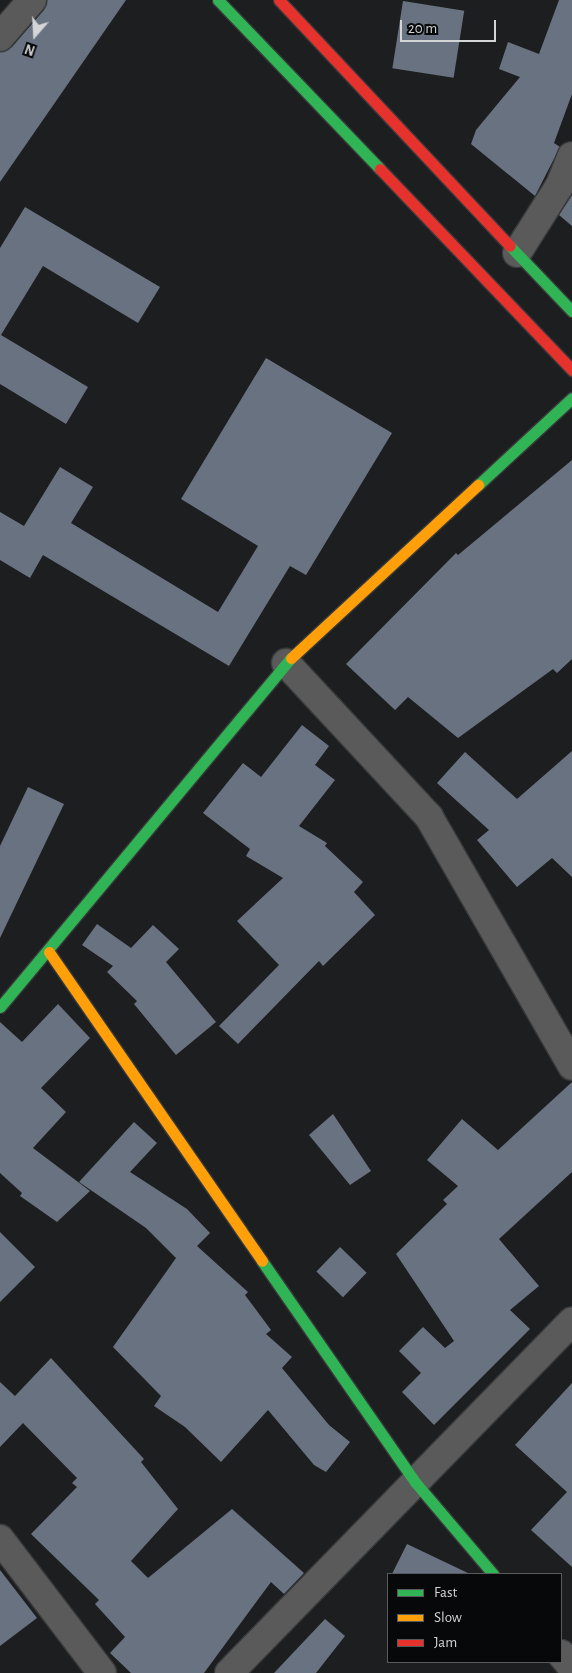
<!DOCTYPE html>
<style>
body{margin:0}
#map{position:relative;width:572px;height:1673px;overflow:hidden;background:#1d1e1f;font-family:"Alegreya Sans",sans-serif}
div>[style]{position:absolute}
.building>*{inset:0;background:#697281;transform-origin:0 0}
.roads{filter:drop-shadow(1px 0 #38393a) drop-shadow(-1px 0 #38393a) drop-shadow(0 1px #38393a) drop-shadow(0 -1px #38393a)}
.street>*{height:28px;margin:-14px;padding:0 14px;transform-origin:14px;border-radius:14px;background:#5a5a5b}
.fast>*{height:11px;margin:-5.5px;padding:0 5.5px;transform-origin:5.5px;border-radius:5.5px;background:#30b455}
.slow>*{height:11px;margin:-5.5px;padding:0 5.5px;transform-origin:5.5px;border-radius:5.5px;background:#ff9f0a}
.jam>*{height:11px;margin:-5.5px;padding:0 5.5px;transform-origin:5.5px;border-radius:5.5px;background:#e5322d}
span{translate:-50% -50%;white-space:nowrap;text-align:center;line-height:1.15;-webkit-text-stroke:5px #070809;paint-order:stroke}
.legend{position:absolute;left:387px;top:1573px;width:175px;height:90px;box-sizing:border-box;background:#070809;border:1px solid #595a5b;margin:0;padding:6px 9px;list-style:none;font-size:15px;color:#d4d5d7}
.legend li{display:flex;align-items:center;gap:10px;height:25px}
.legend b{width:25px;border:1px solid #595a5b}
.north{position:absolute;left:10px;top:10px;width:50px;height:50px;-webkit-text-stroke:4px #070809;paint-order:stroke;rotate:199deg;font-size:14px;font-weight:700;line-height:20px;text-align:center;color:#d4d5d7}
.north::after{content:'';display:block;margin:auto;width:18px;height:22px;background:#d4d5d7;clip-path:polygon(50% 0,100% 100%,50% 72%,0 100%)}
.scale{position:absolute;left:400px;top:20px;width:96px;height:22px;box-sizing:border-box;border:2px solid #d4d5d7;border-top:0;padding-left:6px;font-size:15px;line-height:18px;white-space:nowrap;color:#d4d5d7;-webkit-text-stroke:4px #070809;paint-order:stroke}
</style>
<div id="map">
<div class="building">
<div style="clip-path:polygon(47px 0,126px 0,0 182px,0 52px,12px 47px,44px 10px)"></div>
<div style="clip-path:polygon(559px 0,572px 0,572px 94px,554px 143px,560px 147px,535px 196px,471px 144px,476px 130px,520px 77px,499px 69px,508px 42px,539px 54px)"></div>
<div style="left:403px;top:1px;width:62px;height:68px;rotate:9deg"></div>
<div style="clip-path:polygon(572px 195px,572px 226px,559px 215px)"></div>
<div style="clip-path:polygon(25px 207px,160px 287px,138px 323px,43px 266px,1px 335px,88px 387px,66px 424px,0 384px,0 248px)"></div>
<div style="clip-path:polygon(266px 358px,392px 433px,306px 575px,290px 566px,229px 666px,43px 555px,30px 578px,0 560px,0 512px,24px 526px,60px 467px,93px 487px,71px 523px,218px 612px,258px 546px,181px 499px)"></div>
<div style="clip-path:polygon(572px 460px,572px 659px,557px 673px,553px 669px,458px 738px,408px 697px,395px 710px,346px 664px,456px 553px,458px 555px)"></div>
<div style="clip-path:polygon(302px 725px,329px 746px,315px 765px,335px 780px,299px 826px,327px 843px,325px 846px,363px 882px,354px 892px,375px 915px,323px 966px,319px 961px,238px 1044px,219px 1026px,279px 965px,237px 921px,283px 878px,246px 856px,250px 849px,203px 813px,243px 763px,261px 777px)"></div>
<div style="clip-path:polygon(572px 751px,572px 877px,552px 858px,517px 887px,477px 840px,489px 830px,437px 783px,465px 752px,517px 799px)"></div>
<div style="clip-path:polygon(28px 787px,64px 804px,0 938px,0 846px)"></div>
<div style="clip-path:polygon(97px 924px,131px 948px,153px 925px,179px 949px,166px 962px,216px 1022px,176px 1055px,134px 1004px,137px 1001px,107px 972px,113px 966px,82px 945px)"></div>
<div style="clip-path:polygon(58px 1004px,90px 1038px,41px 1088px,66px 1112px,33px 1148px,90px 1191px,57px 1222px,20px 1196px,22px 1193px,0 1173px,0 1022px,22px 1042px)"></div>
<div style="clip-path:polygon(572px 1082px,572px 1172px,499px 1239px,539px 1286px,510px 1310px,530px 1329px,434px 1425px,402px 1392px,421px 1373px,399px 1351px,423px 1327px,445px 1348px,454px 1341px,396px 1254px,447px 1204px,443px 1200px,458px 1186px,427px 1160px,462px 1119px,498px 1150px)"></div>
<div style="clip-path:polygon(333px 1114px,371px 1171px,350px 1185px,309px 1135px)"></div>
<div style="clip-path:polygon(134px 1122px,157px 1143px,130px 1172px,187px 1209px,210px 1233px,197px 1246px,248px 1292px,245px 1295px,271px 1330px,266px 1334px,292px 1357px,282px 1368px,329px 1425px,350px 1442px,326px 1472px,314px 1465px,268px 1410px,221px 1462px,185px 1427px,154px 1406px,161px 1396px,113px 1347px,176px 1258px,146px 1228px,79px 1182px)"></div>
<div style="clip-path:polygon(0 1232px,35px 1267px,0 1302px)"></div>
<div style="left:340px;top:1247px;width:37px;height:34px;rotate:44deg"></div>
<div style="clip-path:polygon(51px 1358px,144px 1459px,141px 1462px,178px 1509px,131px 1561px,148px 1578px,232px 1509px,304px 1573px,284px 1594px,271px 1582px,204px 1673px,131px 1673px,110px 1653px,125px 1637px,95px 1604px,99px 1600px,31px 1534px,77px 1487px,72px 1483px,77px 1478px,23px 1423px,0 1447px,0 1382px,15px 1396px)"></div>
<div style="clip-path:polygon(572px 1383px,572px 1567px,531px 1530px,567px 1492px,515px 1445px)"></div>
<div style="clip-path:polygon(407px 1544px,470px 1574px,392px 1574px)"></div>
<div style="clip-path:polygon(0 1570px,37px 1618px,0 1646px)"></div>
<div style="clip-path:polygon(325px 1619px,345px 1636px,316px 1673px,274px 1673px)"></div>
</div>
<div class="roads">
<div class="street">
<div style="left:0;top:37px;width:49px;rotate:-49.1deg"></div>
<div style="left:517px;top:253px;width:80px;rotate:-57.7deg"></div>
<div style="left:560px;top:185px;width:31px;rotate:-68deg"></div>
<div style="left:286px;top:663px;width:210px;rotate:47.1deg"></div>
<div style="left:429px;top:817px;width:287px;rotate:60.1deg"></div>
<div style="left:0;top:1539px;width:168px;rotate:52.7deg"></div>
<div style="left:561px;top:1654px;width:17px;rotate:50deg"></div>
<div style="left:229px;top:1673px;width:491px;rotate:-45.7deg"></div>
</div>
<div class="fast">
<div style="left:218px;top:0;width:234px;rotate:46.2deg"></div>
<div style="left:510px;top:246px;width:90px;rotate:46.4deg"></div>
<div style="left:478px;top:485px;width:128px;rotate:-42.8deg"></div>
<div style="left:0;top:1007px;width:454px;rotate:-50.2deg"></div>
<div style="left:262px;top:1261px;width:269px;rotate:55.3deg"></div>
<div style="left:415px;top:1482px;width:121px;rotate:49.7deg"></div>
</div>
<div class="slow">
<div style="left:291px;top:658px;width:255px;rotate:-42.8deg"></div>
<div style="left:49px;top:952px;width:375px;rotate:55.4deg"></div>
</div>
<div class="jam">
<div style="left:279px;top:0;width:337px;rotate:46.8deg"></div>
<div style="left:380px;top:169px;width:278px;rotate:46.3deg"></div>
</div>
</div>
<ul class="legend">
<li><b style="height:6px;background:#30b455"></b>Fast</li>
<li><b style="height:6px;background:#ff9f0a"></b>Slow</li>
<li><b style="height:6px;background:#e5322d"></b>Jam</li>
</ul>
<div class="north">N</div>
<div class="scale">20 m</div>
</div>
